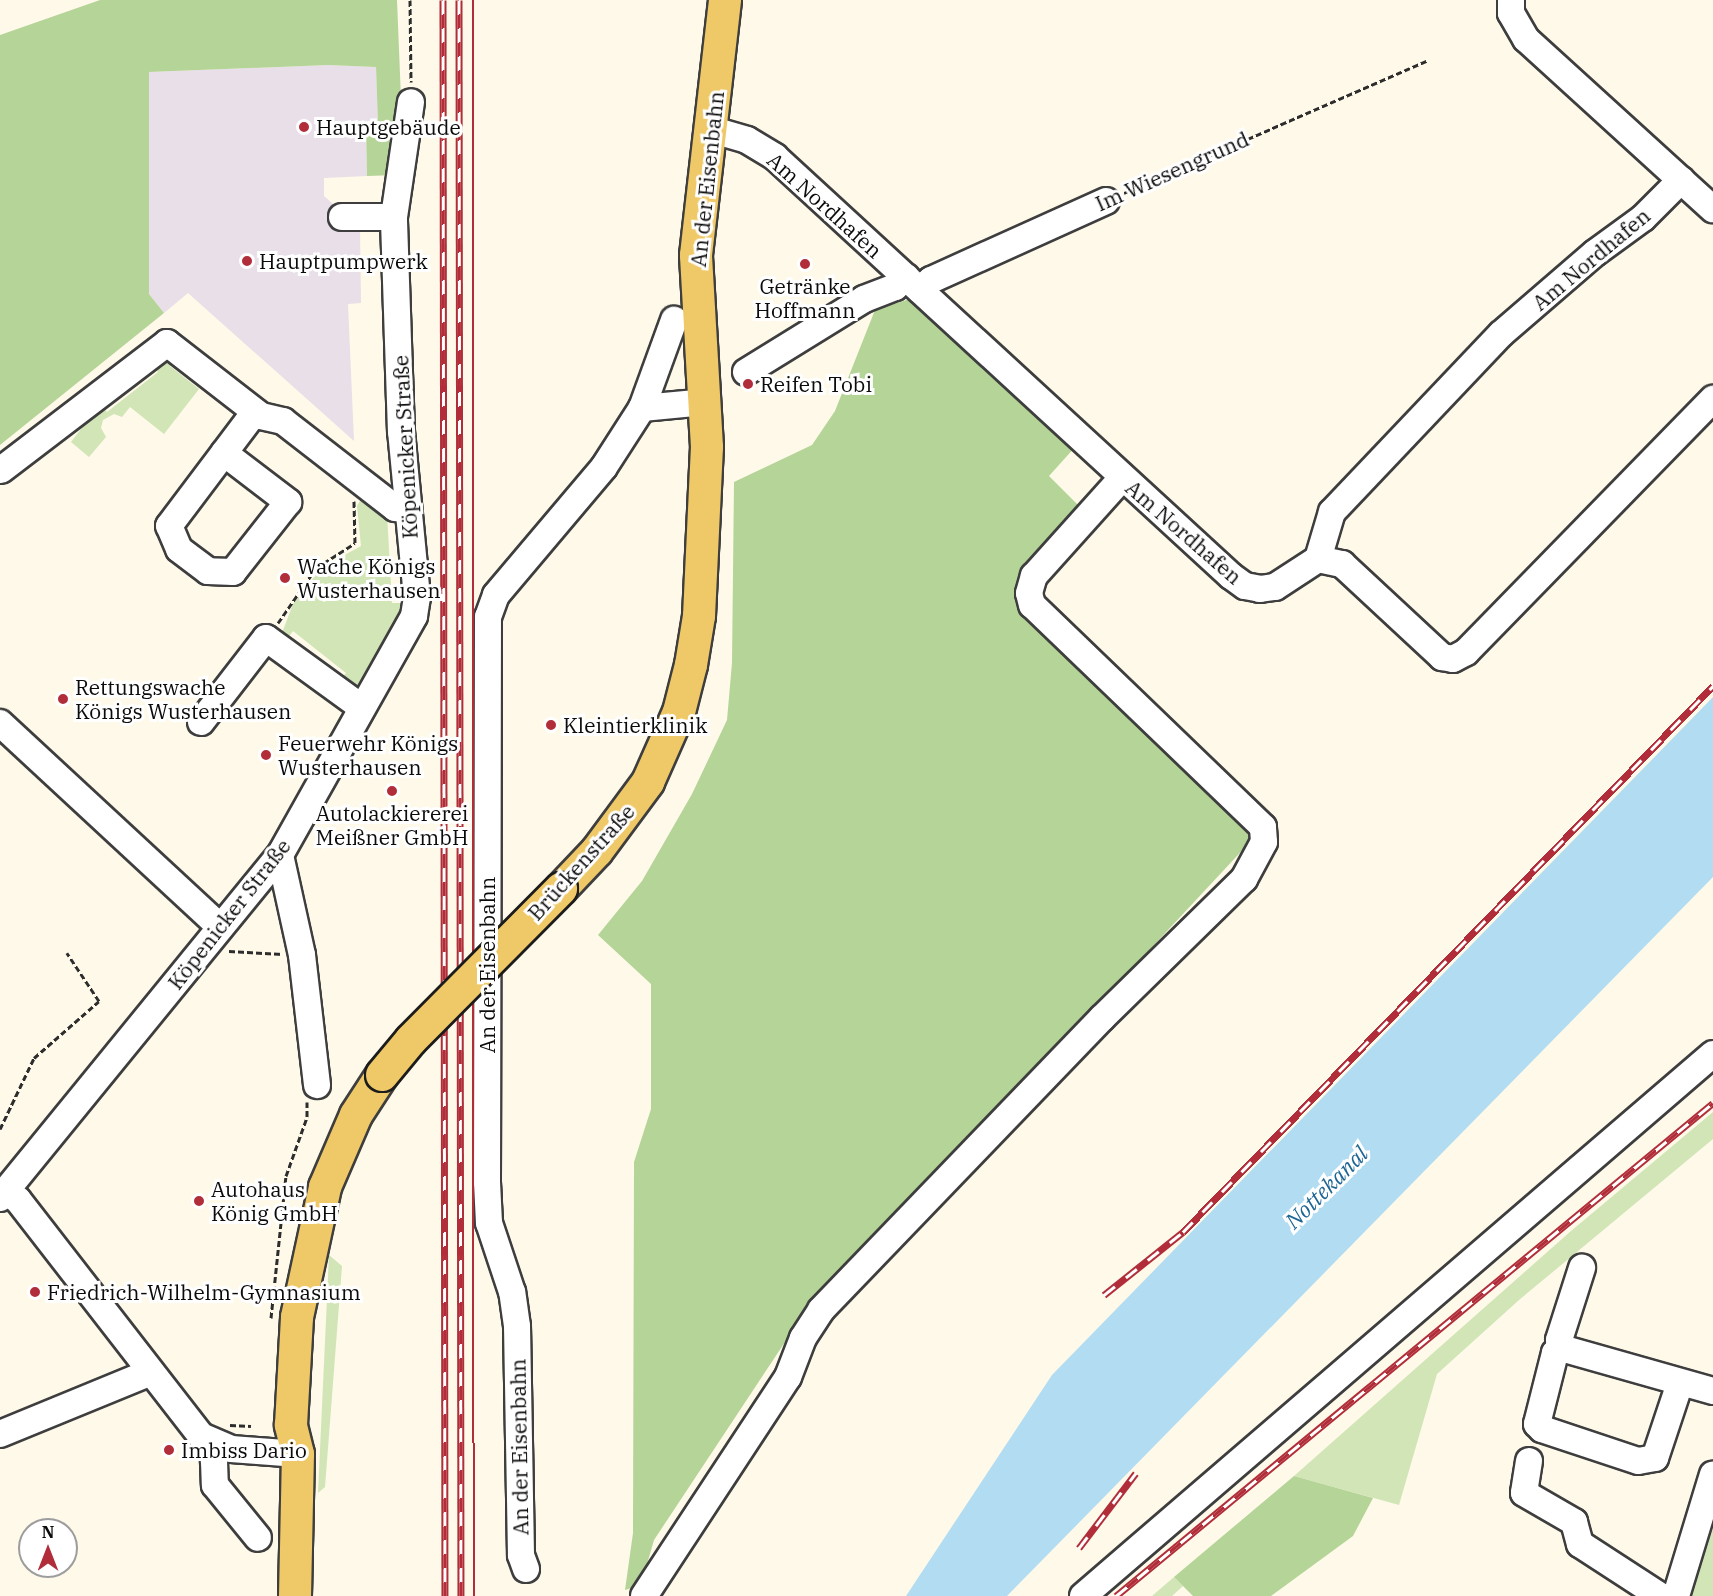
<!DOCTYPE html>
<meta charset="utf-8">
<style>
body{margin:0}
#map{position:relative;width:1713px;height:1596px;overflow:hidden;background:#fef9e9;font-family:"IBM Plex Serif",serif}
div>[style]{position:absolute}
.industrial>*{inset:0;background:#e8dfe9}
.green>*{inset:0;background:#d1e5b6}
.forest>*{inset:0;background:#b5d497}
.water>*{inset:0;background:#b2dcf1}
.path>*{height:3px;margin-top:-1.5px;transform-origin:0;background:repeating-linear-gradient(90deg,#2d2d2d 0 6px,transparent 0 9px)}
.roads{filter:drop-shadow(2px 0 #3e3e3e) drop-shadow(-2px 0 #3e3e3e) drop-shadow(0 2px #3e3e3e) drop-shadow(0 -2px #3e3e3e)}
.minor>*{height:26px;margin:-13px;padding:0 13px;transform-origin:13px;border-radius:13px;background:#fff}
.major>*{height:32px;margin:-16px;padding:0 16px;transform-origin:16px;border-radius:16px;background:#efc868}
.tram>*{height:1.5px;margin:-0.75px;padding:0 0.75px;transform-origin:0.75px;border-radius:0.75px;background:#b02d39}
.rail>*{height:7px;margin-top:-3.5px;transform-origin:0;background:repeating-linear-gradient(90deg,#fff 0 14px,#b02d39 0 28px);box-sizing:border-box;border-block:2px solid #b02d39}
.bridges{filter:drop-shadow(2px 0 #1c1c1c) drop-shadow(-2px 0 #1c1c1c) drop-shadow(0 2px #1c1c1c) drop-shadow(0 -2px #1c1c1c)}
.major-bridge>*{height:32px;margin:-16px;padding:0 16px;transform-origin:16px;border-radius:16px;background:#efc868}
.dots>*{width:16px;height:16px;translate:-50% -50%;box-sizing:border-box;border:3px solid #fff;border-radius:50%}
span{translate:-50% -50%;white-space:nowrap;text-align:center;line-height:1.15;-webkit-text-stroke:6px #fff;paint-order:stroke}
.poi-label{font-size:21px;color:#0b0b0b}
.left{translate:0 -50%;text-align:left}
.street-label{font-size:21px;color:#0b0b0b}
.water-label{font-size:22px;color:#1d6593;font-style:italic}
.north{position:absolute;left:18px;top:1518px;width:60px;height:60px;box-sizing:border-box;background:#fff;border:2px solid #9d9d9d;border-radius:50%;rotate:0deg;font-size:16px;font-weight:700;line-height:24px;text-align:center;color:#0b0b0b}
.north::after{content:'';display:block;margin:auto;width:21px;height:27px;background:#b02d39;clip-path:polygon(50% 0,100% 100%,50% 72%,0 100%)}
</style>
<div id="map">
<div class="industrial">
<div style="clip-path:polygon(328px 65px,376px 67px,378px 127px,366px 127px,367px 176px,324px 178px,324px 196px,360px 228px,361px 303px,348px 304px,354px 441px,188px 293px,164px 313px,149px 294px,149px 72px)"></div>
</div>
<div class="green">
<div style="clip-path:polygon(164px 353px,176px 357px,170px 366px,199px 389px,164px 434px,130px 407px,122px 417px,114px 414px,103px 420px,101px 428px,106px 437px,89px 457px,71px 442px,100px 404px,107px 412px,158px 372px,152px 363px)"></div>
<div style="clip-path:polygon(362px 497px,387px 514px,392px 603px,405px 603px,405px 608px,358px 691px,339px 682px,346px 673px,293px 631px,286px 640px,282px 633px,293px 604px,321px 568px,361px 546px,357px 506px)"></div>
<div style="clip-path:polygon(1713px 1112px,1713px 1139px,1519px 1300px,1437px 1374px,1399px 1505px,1294px 1476px,1571px 1231px)"></div>
<div style="clip-path:polygon(329px 1255px,342px 1266px,325px 1487px,318px 1493px)"></div>
<div style="clip-path:polygon(1713px 1517px,1713px 1596px,1689px 1596px)"></div>
<div style="clip-path:polygon(1174px 1577px,1183px 1586px,1172px 1596px,1152px 1596px)"></div>
</div>
<div class="forest">
<div style="clip-path:polygon(100px 0,397px 0,402px 123px,396px 175px,367px 176px,366px 127px,378px 126px,376px 67px,328px 65px,149px 72px,149px 294px,164px 313px,0 445px,0 35px)"></div>
<div style="clip-path:polygon(916px 297px,1076px 446px,1049px 476px,1085px 512px,1017px 592px,1023px 615px,1248px 820px,1250px 842px,787px 1339px,654px 1540px,641px 1585px,625px 1590px,633px 1533px,634px 1162px,651px 1109px,651px 984px,598px 935px,642px 881px,692px 794px,727px 720px,732px 663px,734px 482px,812px 445px,835px 411px,875px 310px)"></div>
<div style="clip-path:polygon(1294px 1476px,1373px 1498px,1353px 1536px,1271px 1596px,1193px 1596px,1174px 1577px)"></div>
</div>
<div class="water">
<div style="clip-path:polygon(1713px 697px,1713px 877px,1007px 1596px,906px 1596px,1052px 1375px)"></div>
</div>
<div class="path">
<div style="left:410px;top:0;width:82px;rotate:89.3deg"></div>
<div style="left:1124px;top:193px;width:332px;rotate:-23.6deg"></div>
<div style="left:278px;top:623px;width:67px;rotate:-55.4deg"></div>
<div style="left:316px;top:568px;width:46px;rotate:-32.7deg"></div>
<div style="left:355px;top:543px;width:42px;rotate:-91.4deg"></div>
<div style="left:229px;top:951px;width:54px;rotate:3.2deg"></div>
<div style="left:0;top:1129px;width:79px;rotate:-64.4deg"></div>
<div style="left:34px;top:1058px;width:86px;rotate:-41.2deg"></div>
<div style="left:99px;top:1001px;width:58px;rotate:-123.7deg"></div>
<div style="left:271px;top:1318px;width:143px;rotate:-84deg"></div>
<div style="left:286px;top:1176px;width:63px;rotate:-70.4deg"></div>
<div style="left:307px;top:1117px;width:15px;rotate:-90deg"></div>
<div style="left:230px;top:1425px;width:21px;rotate:3deg"></div>
</div>
<div class="roads">
<div class="minor">
<div style="left:1511px;top:0;width:13px;rotate:90deg"></div>
<div style="left:1511px;top:13px;width:30px;rotate:60deg"></div>
<div style="left:1526px;top:39px;width:253px;rotate:42.3deg"></div>
<div style="left:713px;top:130px;width:35px;rotate:16deg"></div>
<div style="left:747px;top:140px;width:33px;rotate:31deg"></div>
<div style="left:775px;top:157px;width:619px;rotate:42.58deg"></div>
<div style="left:1231px;top:576px;width:17px;rotate:36deg"></div>
<div style="left:1245px;top:586px;width:15px;rotate:11deg"></div>
<div style="left:1260px;top:589px;width:15px;rotate:-8deg"></div>
<div style="left:1275px;top:587px;width:51px;rotate:-33.1deg"></div>
<div style="left:1318px;top:559px;width:25px;rotate:12deg"></div>
<div style="left:1342px;top:564px;width:137px;rotate:42.9deg"></div>
<div style="left:1442px;top:657px;width:11px;rotate:10deg"></div>
<div style="left:1453px;top:659px;width:15px;rotate:-28deg"></div>
<div style="left:1466px;top:652px;width:354px;rotate:-45.7deg"></div>
<div style="left:342px;top:217px;width:52px"></div>
<div style="left:920px;top:290px;width:15px;rotate:-42deg"></div>
<div style="left:931px;top:280px;width:192px;rotate:-24.3deg"></div>
<div style="left:746px;top:372px;width:139px;rotate:-31.7deg"></div>
<div style="left:864px;top:299px;width:33px;rotate:-21deg"></div>
<div style="left:895px;top:287px;width:15px;rotate:-42deg"></div>
<div style="left:642px;top:408px;width:63px;rotate:-5.4deg"></div>
<div style="left:224px;top:453px;width:81px;rotate:37.4deg"></div>
<div style="left:288px;top:502px;width:89px;rotate:128.2deg"></div>
<div style="left:233px;top:572px;width:25px;rotate:-178deg"></div>
<div style="left:208px;top:571px;width:36px;rotate:-143deg"></div>
<div style="left:179px;top:549px;width:25px;rotate:-113deg"></div>
<div style="left:169px;top:526px;width:143px;rotate:-53deg"></div>
<div style="left:1px;top:470px;width:209px;rotate:-37.4deg"></div>
<div style="left:167px;top:343px;width:119px;rotate:37.8deg"></div>
<div style="left:261px;top:416px;width:23px;rotate:13deg"></div>
<div style="left:283px;top:421px;width:142px;rotate:37.8deg"></div>
<div style="left:395px;top:508px;width:11px;rotate:5deg"></div>
<div style="left:1318px;top:559px;width:49px;rotate:-73.4deg"></div>
<div style="left:1332px;top:512px;width:245px;rotate:-46.5deg"></div>
<div style="left:1501px;top:334px;width:124px;rotate:-40.8deg"></div>
<div style="left:1595px;top:253px;width:59px;rotate:-36.1deg"></div>
<div style="left:1643px;top:218px;width:54px;rotate:-45deg"></div>
<div style="left:201px;top:722px;width:106px;rotate:-52.3deg"></div>
<div style="left:266px;top:638px;width:117px;rotate:36deg"></div>
<div style="left:0;top:723px;width:300px;rotate:42.8deg"></div>
<div style="left:280px;top:855px;width:102px;rotate:77.6deg"></div>
<div style="left:302px;top:955px;width:131px;rotate:83.4deg"></div>
<div style="left:6px;top:1191px;width:15px;rotate:37deg"></div>
<div style="left:18px;top:1200px;width:299px;rotate:52.2deg"></div>
<div style="left:201px;top:1436px;width:33px;rotate:23deg"></div>
<div style="left:231px;top:1449px;width:67px;rotate:4.3deg"></div>
<div style="left:0;top:1198px;width:443px;rotate:-50.8deg"></div>
<div style="left:280px;top:855px;width:274px;rotate:-60.7deg"></div>
<div style="left:414px;top:616px;width:19px;rotate:-81deg"></div>
<div style="left:417px;top:597px;width:166px;rotate:-95.5deg"></div>
<div style="left:401px;top:432px;width:215px;rotate:-91.9deg"></div>
<div style="left:394px;top:217px;width:116px;rotate:-81.6deg"></div>
<div style="left:1561px;top:1348px;width:8px;rotate:-104deg"></div>
<div style="left:1559px;top:1340px;width:76px;rotate:-72.3deg"></div>
<div style="left:1680px;top:1383px;width:79px;rotate:108.4deg"></div>
<div style="left:1655px;top:1458px;width:17px;rotate:170deg"></div>
<div style="left:1638px;top:1461px;width:101px;rotate:-161.6deg"></div>
<div style="left:1542px;top:1429px;width:7px;rotate:-135deg"></div>
<div style="left:1537px;top:1424px;width:73px;rotate:-75.8deg"></div>
<div style="left:1555px;top:1353px;width:8px;rotate:-40deg"></div>
<div style="left:1561px;top:1348px;width:158px;rotate:15.8deg"></div>
<div style="left:0;top:1434px;width:163px;rotate:-22.3deg"></div>
<div style="left:218px;top:1446px;width:16px;rotate:105deg"></div>
<div style="left:214px;top:1461px;width:24px;rotate:88deg"></div>
<div style="left:215px;top:1485px;width:68px;rotate:50.9deg"></div>
<div style="left:1529px;top:1461px;width:32px;rotate:99deg"></div>
<div style="left:1524px;top:1493px;width:58px;rotate:30.1deg"></div>
<div style="left:1574px;top:1522px;width:23px;rotate:75deg"></div>
<div style="left:1580px;top:1544px;width:95px;rotate:33deg"></div>
<div style="left:526px;top:1569px;width:15px;rotate:-110deg"></div>
<div style="left:521px;top:1555px;width:229px;rotate:-91deg"></div>
<div style="left:517px;top:1326px;width:34px;rotate:-98deg"></div>
<div style="left:512px;top:1292px;width:73px;rotate:-108.4deg"></div>
<div style="left:489px;top:1223px;width:41px;rotate:-92.8deg"></div>
<div style="left:487px;top:1182px;width:565px;rotate:-89.9deg"></div>
<div style="left:488px;top:617px;width:23px;rotate:-70deg"></div>
<div style="left:496px;top:595px;width:167px;rotate:-49.8deg"></div>
<div style="left:604px;top:467px;width:70px;rotate:-57.2deg"></div>
<div style="left:642px;top:408px;width:94px;rotate:-70deg"></div>
<div style="left:644px;top:1596px;width:262px;rotate:-56.7deg"></div>
<div style="left:788px;top:1377px;width:42px;rotate:-69deg"></div>
<div style="left:803px;top:1338px;width:33px;rotate:-57deg"></div>
<div style="left:821px;top:1310px;width:405px;rotate:-46.1deg"></div>
<div style="left:1102px;top:1018px;width:199px;rotate:-44.4deg"></div>
<div style="left:1244px;top:879px;width:42px;rotate:-61.6deg"></div>
<div style="left:1264px;top:842px;width:15px;rotate:-94deg"></div>
<div style="left:1263px;top:827px;width:320px;rotate:-136.1deg"></div>
<div style="left:1032px;top:605px;width:12px;rotate:-104deg"></div>
<div style="left:1029px;top:593px;width:18px;rotate:-74deg"></div>
<div style="left:1034px;top:576px;width:132px;rotate:-48.1deg"></div>
<div style="left:1083px;top:1596px;width:831px;rotate:-40.71deg"></div>
<div style="left:1676px;top:1596px;width:127px;rotate:-73.1deg"></div>
</div>
<div class="major">
<div style="left:561px;top:889px;width:52px;rotate:-46.5deg"></div>
<div style="left:597px;top:851px;width:86px;rotate:-53.5deg"></div>
<div style="left:648px;top:782px;width:77px;rotate:-66.1deg"></div>
<div style="left:679px;top:712px;width:49px;rotate:-75.7deg"></div>
<div style="left:691px;top:665px;width:50px;rotate:-80.7deg"></div>
<div style="left:699px;top:616px;width:169px;rotate:-87.3deg"></div>
<div style="left:707px;top:447px;width:192px;rotate:-93.3deg"></div>
<div style="left:696px;top:255px;width:257px;rotate:-83.5deg"></div>
<div style="left:295px;top:1596px;width:142px;rotate:-88.8deg"></div>
<div style="left:298px;top:1454px;width:30px;rotate:-104deg"></div>
<div style="left:291px;top:1425px;width:108px;rotate:-86.8deg"></div>
<div style="left:297px;top:1317px;width:133px;rotate:-77.8deg"></div>
<div style="left:325px;top:1187px;width:78px;rotate:-66.7deg"></div>
<div style="left:356px;top:1115px;width:48px;rotate:-57deg"></div>
</div>
</div>
<div class="tram">
<div style="left:473px;top:0;width:1596px;rotate:89.96deg"></div>
</div>
<div class="rail">
<div style="left:443px;top:0;width:1596px;rotate:89.93deg"></div>
<div style="left:459px;top:0;width:1596px;rotate:89.93deg"></div>
<div style="left:1104px;top:1295px;width:101px;rotate:-38.6deg"></div>
<div style="left:1183px;top:1232px;width:761px;rotate:-45.85deg"></div>
<div style="left:1079px;top:1548px;width:94px;rotate:-52.8deg"></div>
<div style="left:1116px;top:1596px;width:774px;rotate:-39.55deg"></div>
</div>
<div class="bridges">
<div class="major-bridge">
<div style="left:382px;top:1075px;width:45px;rotate:-50.4deg"></div>
<div style="left:411px;top:1040px;width:213px;rotate:-45.2deg"></div>
</div>
</div>
<div class="dots">
<div style="left:304px;top:127px;background:#b02d39"></div>
<div style="left:247px;top:261px;background:#b02d39"></div>
<div style="left:805px;top:264px;background:#b02d39"></div>
<div style="left:748px;top:384px;background:#b02d39"></div>
<div style="left:285px;top:578px;background:#b02d39"></div>
<div style="left:63px;top:699px;background:#b02d39"></div>
<div style="left:551px;top:725px;background:#b02d39"></div>
<div style="left:266px;top:755px;background:#b02d39"></div>
<div style="left:392px;top:791px;background:#b02d39"></div>
<div style="left:199px;top:1201px;background:#b02d39"></div>
<div style="left:35px;top:1292px;background:#b02d39"></div>
<div style="left:169px;top:1450px;background:#b02d39"></div>
</div>
<div class="poi-label">
<span class="left" style="left:316px;top:127px">Hauptgebäude</span>
<span class="left" style="left:259px;top:261px">Hauptpumpwerk</span>
<span style="left:805px;top:298px">Getränke<br>Hoffmann</span>
<span class="left" style="left:760px;top:384px">Reifen Tobi</span>
<span class="left" style="left:297px;top:578px">Wache Königs<br>Wusterhausen</span>
<span class="left" style="left:75px;top:699px">Rettungswache<br>Königs Wusterhausen</span>
<span class="left" style="left:563px;top:725px">Kleintierklinik</span>
<span class="left" style="left:278px;top:755px">Feuerwehr Königs<br>Wusterhausen</span>
<span style="left:392px;top:825px">Autolackiererei<br>Meißner GmbH</span>
<span class="left" style="left:211px;top:1201px">Autohaus<br>König GmbH</span>
<span class="left" style="left:47px;top:1292px">Friedrich-Wilhelm-Gymnasium</span>
<span class="left" style="left:181px;top:1450px">Imbiss Dario</span>
</div>
<div class="street-label">
<span style="left:1172px;top:171px;rotate:-24deg">Im Wiesengrund</span>
<span style="left:707px;top:179px;rotate:-84deg">An der Eisenbahn</span>
<span style="left:825px;top:205px;rotate:42deg">Am Nordhafen</span>
<span style="left:1591px;top:259px;rotate:-40deg">Am Nordhafen</span>
<span style="left:405px;top:447px;rotate:-93deg">Köpenicker Straße</span>
<span style="left:1184px;top:532px;rotate:41deg">Am Nordhafen</span>
<span style="left:581px;top:862px;rotate:-48deg">Brückenstraße</span>
<span style="left:229px;top:914px;rotate:-52deg">Köpenicker Straße</span>
<span style="left:487px;top:965px;rotate:-90deg">An der Eisenbahn</span>
<span style="left:519px;top:1447px;rotate:-91deg">An der Eisenbahn</span>
</div>
<div class="water-label">
<span style="left:1326px;top:1187px;rotate:-45deg">Nottekanal</span>
</div>
<div class="north">N</div>
</div>
